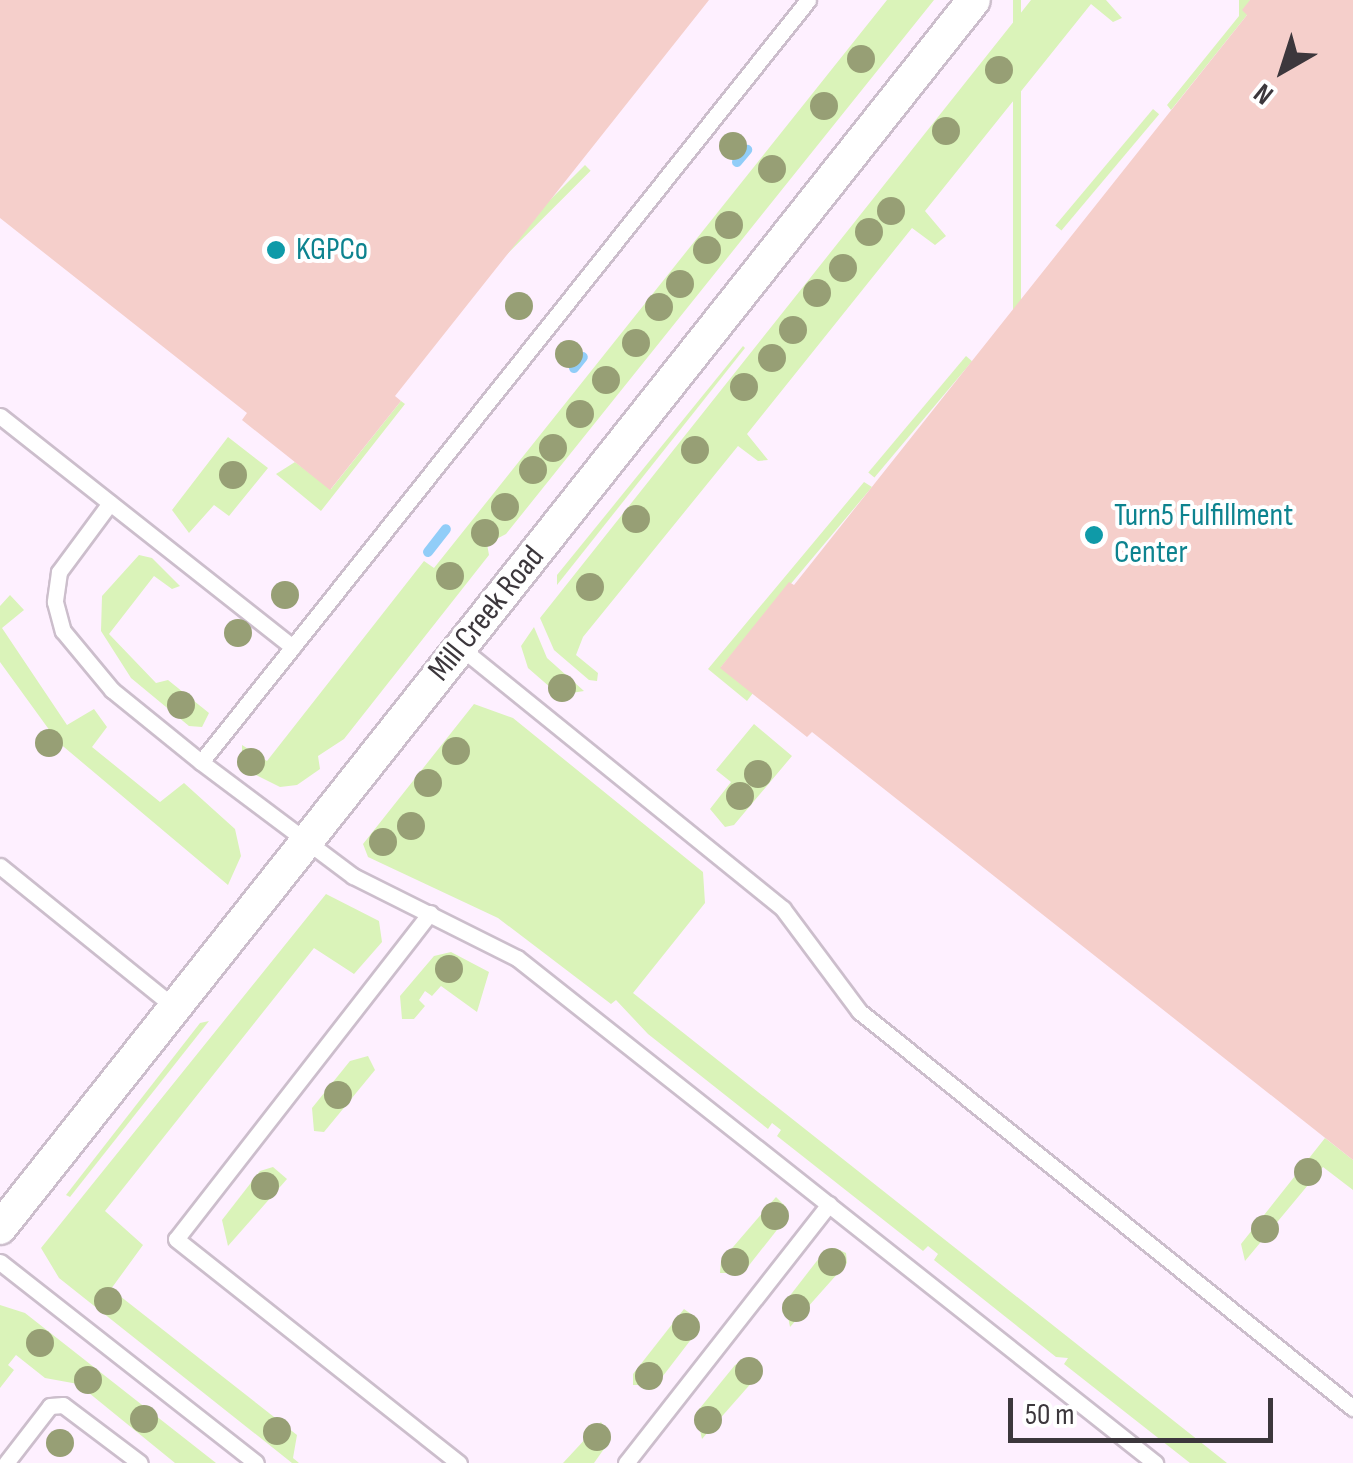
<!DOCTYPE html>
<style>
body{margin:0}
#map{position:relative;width:1353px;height:1463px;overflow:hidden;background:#fef0ff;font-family:"Sofia Sans Condensed",sans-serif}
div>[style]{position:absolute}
.green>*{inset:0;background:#daf3b9;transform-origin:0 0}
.stream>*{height:10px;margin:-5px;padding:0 5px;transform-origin:5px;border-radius:5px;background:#91cdf8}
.building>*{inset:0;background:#f5cfcb}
.roads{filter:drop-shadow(2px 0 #ccbecc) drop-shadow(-2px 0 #ccbecc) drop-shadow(0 2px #ccbecc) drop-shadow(0 -2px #ccbecc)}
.service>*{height:15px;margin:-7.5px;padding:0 7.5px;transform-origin:7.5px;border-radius:7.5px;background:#fff}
.minor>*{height:32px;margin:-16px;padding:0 16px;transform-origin:16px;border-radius:16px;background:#fff}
.trees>*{width:28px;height:28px;margin:-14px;border-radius:50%;background:#979f75}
.dots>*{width:28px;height:28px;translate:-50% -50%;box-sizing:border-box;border:5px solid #fff;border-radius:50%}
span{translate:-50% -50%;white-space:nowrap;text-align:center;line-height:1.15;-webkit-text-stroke:8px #fff;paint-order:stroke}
.culture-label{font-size:32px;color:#0d838f}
.left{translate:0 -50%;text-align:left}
.street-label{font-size:32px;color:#3c373c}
.north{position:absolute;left:1233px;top:20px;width:100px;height:100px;-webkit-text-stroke:8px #fff;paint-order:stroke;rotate:219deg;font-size:28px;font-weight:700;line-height:40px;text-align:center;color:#3c373c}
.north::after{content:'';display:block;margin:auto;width:35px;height:45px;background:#3c373c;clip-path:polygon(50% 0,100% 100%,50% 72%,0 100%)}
.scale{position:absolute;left:1008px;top:1398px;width:265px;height:45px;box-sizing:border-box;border:5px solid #3c373c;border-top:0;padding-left:12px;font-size:30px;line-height:35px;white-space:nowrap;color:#3c373c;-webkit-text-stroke:8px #fff;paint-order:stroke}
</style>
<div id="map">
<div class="green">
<div style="clip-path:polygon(887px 0,934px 0,506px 534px,487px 544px,489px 555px,344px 739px,318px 756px,320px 769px,297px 785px,280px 787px,242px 768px,242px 745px,267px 761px,424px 561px,434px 568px)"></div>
<div style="left:1013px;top:0;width:8px;height:416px"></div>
<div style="clip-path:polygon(1031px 0,1106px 0,1122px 18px,1113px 22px,1091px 4px,925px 211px,946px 236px,935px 245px,912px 228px,747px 434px,768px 460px,758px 461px,738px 446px,583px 637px,576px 655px,598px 673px,597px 681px,589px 680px,554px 650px,540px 618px)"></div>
<div style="clip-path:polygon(1239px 0,1250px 0,1247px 15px,1171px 110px,1167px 105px,1239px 16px)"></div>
<div style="left:1153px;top:109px;width:8px;height:152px;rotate:40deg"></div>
<div style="left:585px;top:165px;width:8px;height:153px;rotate:45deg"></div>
<div style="clip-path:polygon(743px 346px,745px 348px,557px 585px,557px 575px)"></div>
<div style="left:966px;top:356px;width:8px;height:152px;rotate:40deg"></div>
<div style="clip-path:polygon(401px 401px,405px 404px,321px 511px,276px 474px,295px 462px,331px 489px)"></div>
<div style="clip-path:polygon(228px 437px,268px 468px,229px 516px,214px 505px,189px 533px,172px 510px)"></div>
<div style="clip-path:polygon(864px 482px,872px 487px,721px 667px,753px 693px,747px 701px,708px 669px)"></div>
<div style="clip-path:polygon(139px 555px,152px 558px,180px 586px,172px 589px,154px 576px,109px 634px,156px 683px,168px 680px,209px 713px,202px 727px,189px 726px,131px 678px,101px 631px,102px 596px)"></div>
<div style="clip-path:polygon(10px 595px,24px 610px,2px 628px,67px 725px,94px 709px,107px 727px,92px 747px,160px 802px,184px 783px,235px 829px,241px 856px,228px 885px,58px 742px,0 662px,0 606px)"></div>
<div style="clip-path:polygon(534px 627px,547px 658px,584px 691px,559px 695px,528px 668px,521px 646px)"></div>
<div style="clip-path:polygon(474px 704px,513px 718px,703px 872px,705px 903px,633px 993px,1227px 1463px,1190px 1463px,1064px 1364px,1068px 1358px,1056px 1357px,934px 1260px,938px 1254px,928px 1246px,923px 1251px,777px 1136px,781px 1130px,772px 1123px,768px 1129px,648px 1034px,616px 1000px,611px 1004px,498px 918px,368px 857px,363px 844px)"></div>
<div style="clip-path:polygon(754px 724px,792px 756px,734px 825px,725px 827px,710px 809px,731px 782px,716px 770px)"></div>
<div style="clip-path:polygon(326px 894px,379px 921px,382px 942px,354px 974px,314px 948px,105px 1211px,143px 1245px,111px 1289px,297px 1435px,293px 1458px,299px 1463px,292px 1463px,59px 1278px,41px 1248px)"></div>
<div style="clip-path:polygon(451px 952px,489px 972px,477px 1012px,441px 986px,432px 996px,425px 991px,419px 1000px,425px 1006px,414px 1019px,402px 1019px,400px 996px,434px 956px)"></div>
<div style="clip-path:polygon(209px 1021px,70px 1197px,66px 1195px,200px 1023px)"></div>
<div style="clip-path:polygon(368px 1056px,375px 1070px,324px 1132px,314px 1131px,312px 1108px,350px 1061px)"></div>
<div style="clip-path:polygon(1325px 1138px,1353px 1160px,1353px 1190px,1323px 1167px,1245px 1261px,1241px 1244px)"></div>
<div style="clip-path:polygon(273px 1167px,287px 1179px,228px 1246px,222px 1220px,260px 1171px)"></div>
<div style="clip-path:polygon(776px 1197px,786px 1207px,784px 1221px,743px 1273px,720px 1273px,721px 1261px)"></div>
<div style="clip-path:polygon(835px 1248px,846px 1253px,847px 1263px,790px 1327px,785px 1302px,823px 1253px)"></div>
<div style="clip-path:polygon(0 1305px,25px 1313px,216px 1463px,175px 1463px,78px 1384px,45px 1378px,16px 1355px,8px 1365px,14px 1370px,0 1388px)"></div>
<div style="clip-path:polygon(684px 1309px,698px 1319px,696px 1333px,656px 1385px,633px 1385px,633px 1374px)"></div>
<div style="clip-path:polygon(746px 1360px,761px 1372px,702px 1439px,696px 1413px,735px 1365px)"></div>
<div style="clip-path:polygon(601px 1422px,611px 1439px,594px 1463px,563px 1463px)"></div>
</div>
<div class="stream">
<div style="left:737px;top:162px;width:16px;rotate:-50deg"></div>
<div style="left:574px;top:368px;width:14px;rotate:-51deg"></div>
<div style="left:428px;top:552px;width:29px;rotate:-52deg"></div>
</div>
<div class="building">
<div style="clip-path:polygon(0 0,709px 0,395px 396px,401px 401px,330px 490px,242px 420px,247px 413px,0 218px)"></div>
<div style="clip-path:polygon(1250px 0,1353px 0,1353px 1160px,812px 732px,807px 737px,720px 668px,789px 582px,794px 585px,1165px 118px,1247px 15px,1242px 10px)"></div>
</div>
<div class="roads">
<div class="service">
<div style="left:808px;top:0;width:974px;rotate:128.54deg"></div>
<div style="left:201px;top:762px;width:190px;rotate:36.9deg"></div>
<div style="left:353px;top:876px;width:183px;rotate:26.6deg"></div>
<div style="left:517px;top:958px;width:814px;rotate:38.36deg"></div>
<div style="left:0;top:416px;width:373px;rotate:38.3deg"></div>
<div style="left:110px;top:503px;width:86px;rotate:126.5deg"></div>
<div style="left:59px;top:572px;width:30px;rotate:98deg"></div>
<div style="left:55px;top:602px;width:30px;rotate:75deg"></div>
<div style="left:63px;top:631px;width:77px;rotate:50.3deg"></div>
<div style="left:112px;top:690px;width:114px;rotate:39deg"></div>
<div style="left:461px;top:648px;width:414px;rotate:39deg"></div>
<div style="left:783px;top:909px;width:127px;rotate:53.3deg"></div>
<div style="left:859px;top:1011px;width:634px;rotate:38.79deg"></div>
<div style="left:0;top:866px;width:224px;rotate:39deg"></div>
<div style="left:430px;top:913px;width:413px;rotate:127.9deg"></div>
<div style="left:176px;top:1239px;width:361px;rotate:38.4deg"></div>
<div style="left:0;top:1262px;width:325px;rotate:38.1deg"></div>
<div style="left:6px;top:1463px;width:72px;rotate:-52.3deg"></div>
<div style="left:50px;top:1406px;width:13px;rotate:-4deg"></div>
<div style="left:63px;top:1405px;width:96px;rotate:37deg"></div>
<div style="left:626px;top:1463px;width:329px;rotate:-51.9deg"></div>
</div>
<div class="minor">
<div style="left:0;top:1228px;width:1567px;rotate:-51.58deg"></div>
</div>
</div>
<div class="trees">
<div style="left:861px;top:59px"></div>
<div style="left:999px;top:70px"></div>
<div style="left:824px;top:106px"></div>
<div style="left:946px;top:131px"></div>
<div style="left:733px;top:146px"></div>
<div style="left:772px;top:169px"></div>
<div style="left:891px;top:211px"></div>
<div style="left:729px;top:225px"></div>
<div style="left:869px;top:232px"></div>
<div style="left:707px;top:250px"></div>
<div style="left:843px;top:268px"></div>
<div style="left:680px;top:284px"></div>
<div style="left:817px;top:293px"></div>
<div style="left:519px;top:306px"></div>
<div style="left:659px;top:307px"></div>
<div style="left:793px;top:330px"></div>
<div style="left:636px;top:343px"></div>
<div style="left:569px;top:354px"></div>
<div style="left:772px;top:358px"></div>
<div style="left:606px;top:380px"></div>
<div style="left:744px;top:387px"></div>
<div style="left:580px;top:414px"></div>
<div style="left:553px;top:448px"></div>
<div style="left:695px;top:450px"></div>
<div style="left:533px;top:470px"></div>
<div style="left:233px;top:475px"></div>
<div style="left:505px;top:507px"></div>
<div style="left:636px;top:519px"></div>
<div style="left:485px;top:533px"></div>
<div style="left:450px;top:576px"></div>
<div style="left:590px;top:587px"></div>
<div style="left:285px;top:595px"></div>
<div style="left:238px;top:633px"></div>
<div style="left:562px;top:688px"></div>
<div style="left:181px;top:705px"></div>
<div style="left:49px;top:743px"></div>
<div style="left:456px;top:751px"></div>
<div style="left:251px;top:762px"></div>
<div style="left:758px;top:774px"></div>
<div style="left:428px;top:783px"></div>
<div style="left:740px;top:796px"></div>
<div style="left:411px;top:826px"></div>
<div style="left:383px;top:842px"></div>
<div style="left:449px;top:969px"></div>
<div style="left:338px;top:1095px"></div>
<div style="left:1308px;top:1172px"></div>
<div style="left:265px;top:1186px"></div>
<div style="left:775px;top:1216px"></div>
<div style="left:1265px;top:1229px"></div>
<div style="left:735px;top:1262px"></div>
<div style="left:832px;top:1262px"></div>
<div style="left:108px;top:1301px"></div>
<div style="left:796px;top:1308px"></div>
<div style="left:686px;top:1327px"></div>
<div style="left:40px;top:1343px"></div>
<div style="left:749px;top:1371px"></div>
<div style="left:649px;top:1376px"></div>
<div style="left:88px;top:1380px"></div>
<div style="left:144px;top:1419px"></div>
<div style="left:708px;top:1420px"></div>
<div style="left:277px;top:1431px"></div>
<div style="left:597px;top:1437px"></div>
<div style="left:60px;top:1443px"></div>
</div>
<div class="dots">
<div style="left:276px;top:250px;background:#0f9aa8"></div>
<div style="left:1094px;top:535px;background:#0f9aa8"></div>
</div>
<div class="culture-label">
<span class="left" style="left:296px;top:250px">KGPCo</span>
<span class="left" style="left:1114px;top:535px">Turn5 Fulfillment<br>Center</span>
</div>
<div class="street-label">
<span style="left:487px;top:614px;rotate:-51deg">Mill Creek Road</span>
</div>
<div class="north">N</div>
<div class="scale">50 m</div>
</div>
